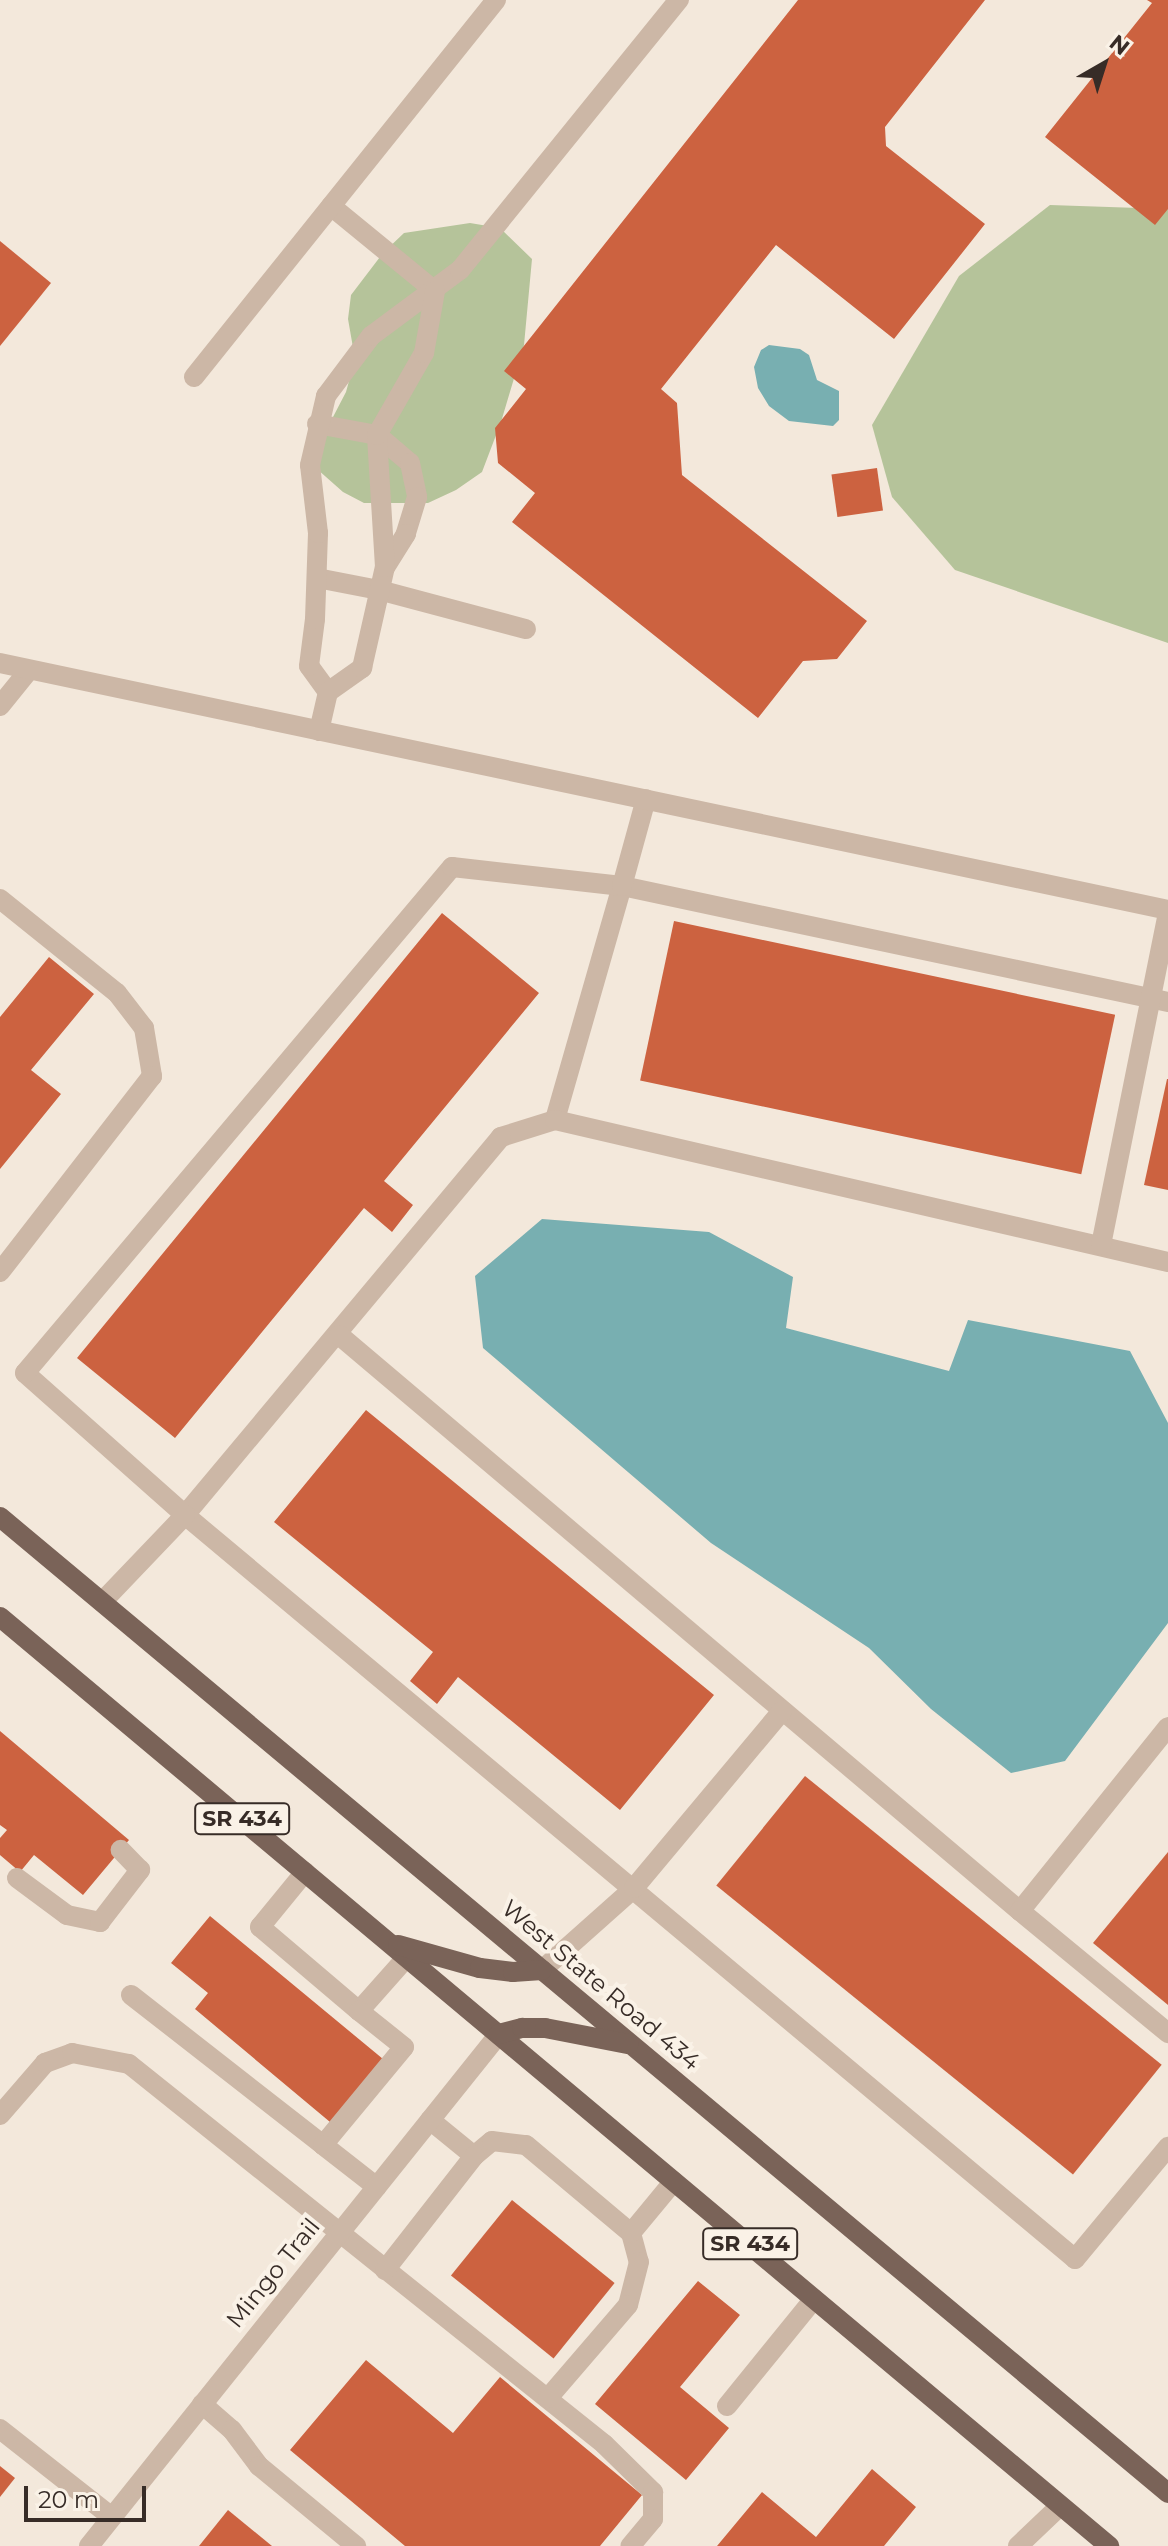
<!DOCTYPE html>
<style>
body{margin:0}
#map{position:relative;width:1168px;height:2546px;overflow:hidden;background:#f3e8db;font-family:Montserrat,sans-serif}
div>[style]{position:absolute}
.green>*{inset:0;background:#b5c39a}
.water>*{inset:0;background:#78afb1}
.building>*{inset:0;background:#cc6240;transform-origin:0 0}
.lane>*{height:20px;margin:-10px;padding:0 10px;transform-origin:10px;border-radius:10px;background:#ccb7a6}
.street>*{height:20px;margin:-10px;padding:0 10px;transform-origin:10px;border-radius:10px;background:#ccb7a6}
.primary>*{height:20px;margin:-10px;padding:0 10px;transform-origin:10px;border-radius:10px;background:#7a6358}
span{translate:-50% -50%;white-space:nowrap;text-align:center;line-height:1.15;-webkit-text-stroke:8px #faf2e7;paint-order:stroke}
.shield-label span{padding:2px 6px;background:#faf2e7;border:2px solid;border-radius:6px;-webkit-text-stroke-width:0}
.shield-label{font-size:22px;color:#372c27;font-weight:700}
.street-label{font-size:24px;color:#372c27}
.north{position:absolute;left:1064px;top:24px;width:80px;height:80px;-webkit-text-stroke:6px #faf2e7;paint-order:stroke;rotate:39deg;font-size:22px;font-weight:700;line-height:32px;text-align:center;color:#372c27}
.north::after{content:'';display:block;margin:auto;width:28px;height:36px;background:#372c27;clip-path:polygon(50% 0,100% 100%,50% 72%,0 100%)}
.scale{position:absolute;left:24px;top:2486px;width:122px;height:36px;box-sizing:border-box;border:4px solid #372c27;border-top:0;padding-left:10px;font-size:24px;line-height:28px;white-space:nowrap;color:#372c27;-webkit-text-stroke:6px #faf2e7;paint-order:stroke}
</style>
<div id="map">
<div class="green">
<div style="clip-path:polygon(1050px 205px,1168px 209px,1168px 643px,955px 570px,892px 497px,872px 425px,959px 276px)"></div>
<div style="clip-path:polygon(470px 223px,500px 228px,532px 259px,524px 345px,501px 422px,482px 472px,456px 490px,428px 503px,364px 503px,343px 492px,317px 469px,320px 442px,346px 392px,355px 359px,348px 319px,351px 295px,383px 253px,404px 233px)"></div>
</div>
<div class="water">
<div style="clip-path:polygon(769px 345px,800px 349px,809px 355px,817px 380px,839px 391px,839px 420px,833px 426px,789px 421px,769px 406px,758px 388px,754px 367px,761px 350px)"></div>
<div style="clip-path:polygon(542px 1219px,709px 1232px,793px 1277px,786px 1328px,949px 1371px,968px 1320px,1130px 1351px,1168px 1423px,1168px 1623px,1065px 1761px,1011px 1773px,931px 1709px,869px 1648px,711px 1543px,483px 1348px,475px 1276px)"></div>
</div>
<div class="building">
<div style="clip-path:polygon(798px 0,985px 0,885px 127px,886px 146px,985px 224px,894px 339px,776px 245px,661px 389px,677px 403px,682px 475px,867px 621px,837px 659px,803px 661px,758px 718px,512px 522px,535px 493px,498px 463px,495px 428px,526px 389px,504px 371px)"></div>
<div style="clip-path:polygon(1147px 0,1168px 0,1168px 209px,1155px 225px,1045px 137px,1152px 3px)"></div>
<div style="clip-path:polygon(0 241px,51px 283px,0 346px)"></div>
<div style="left:877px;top:468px;width:43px;height:46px;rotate:82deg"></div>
<div style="clip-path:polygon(442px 913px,539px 993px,384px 1181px,413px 1205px,392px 1232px,364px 1208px,175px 1438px,77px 1358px)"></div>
<div style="left:674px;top:921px;width:451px;height:163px;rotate:12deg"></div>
<div style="clip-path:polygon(49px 957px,94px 994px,31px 1070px,61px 1094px,0 1169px,0 1017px)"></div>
<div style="clip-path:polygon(1167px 1079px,1168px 1079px,1168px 1190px,1144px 1185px)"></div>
<div style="clip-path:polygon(366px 1410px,714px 1695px,620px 1810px,458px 1677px,437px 1704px,410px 1681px,433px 1652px,274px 1522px)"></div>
<div style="clip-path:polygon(0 1731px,129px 1840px,83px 1895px,34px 1855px,20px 1872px,0 1855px,0 1838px,7px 1830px,0 1825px)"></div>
<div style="left:805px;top:1776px;width:459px;height:141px;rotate:39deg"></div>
<div style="clip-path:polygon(1168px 1852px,1168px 2005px,1093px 1943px)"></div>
<div style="clip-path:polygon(210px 1916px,383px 2059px,330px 2122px,195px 2009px,208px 1993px,171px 1963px)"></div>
<div style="left:512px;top:2200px;width:132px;height:97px;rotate:39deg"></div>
<div style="clip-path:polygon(698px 2281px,740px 2315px,680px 2387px,729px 2428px,686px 2480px,595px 2404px)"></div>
<div style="clip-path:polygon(366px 2360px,453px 2433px,500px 2377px,642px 2495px,600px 2546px,405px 2546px,290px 2450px)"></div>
<div style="clip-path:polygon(0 2466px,15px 2478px,0 2497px)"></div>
<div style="clip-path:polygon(872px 2469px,916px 2507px,884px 2546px,717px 2546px,762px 2492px,816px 2537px)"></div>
<div style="clip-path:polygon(228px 2510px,272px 2546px,199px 2546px)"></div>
</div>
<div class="lane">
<div style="left:331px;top:206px;width:134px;rotate:39.3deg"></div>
<div style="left:194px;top:377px;width:483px;rotate:-51.3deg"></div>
<div style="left:317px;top:424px;width:61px;rotate:10.4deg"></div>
<div style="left:377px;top:435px;width:43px;rotate:40.3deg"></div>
<div style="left:410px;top:463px;width:35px;rotate:78deg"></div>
<div style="left:417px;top:497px;width:39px;rotate:107deg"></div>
<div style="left:406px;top:534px;width:39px;rotate:122deg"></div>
<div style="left:317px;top:578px;width:63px;rotate:11deg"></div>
<div style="left:379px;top:590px;width:152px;rotate:14.9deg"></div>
<div style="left:328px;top:692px;width:32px;rotate:-126deg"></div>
<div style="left:309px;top:666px;width:47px;rotate:-82.7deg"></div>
<div style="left:315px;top:619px;width:86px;rotate:-88deg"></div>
<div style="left:318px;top:533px;width:68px;rotate:-96.7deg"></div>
<div style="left:310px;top:465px;width:71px;rotate:-76.9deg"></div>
<div style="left:326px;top:396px;width:75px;rotate:-53.1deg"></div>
<div style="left:371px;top:336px;width:111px;rotate:-36.6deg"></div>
<div style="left:460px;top:270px;width:348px;rotate:-51deg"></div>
<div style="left:0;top:706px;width:46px;rotate:-51.1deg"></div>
<div style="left:319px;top:731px;width:40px;rotate:-77deg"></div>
<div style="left:328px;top:692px;width:42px;rotate:-35.2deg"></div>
<div style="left:362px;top:668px;width:104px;rotate:-77.2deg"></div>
<div style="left:385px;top:567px;width:132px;rotate:-93.5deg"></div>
<div style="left:377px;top:435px;width:95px;rotate:-60.2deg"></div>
<div style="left:424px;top:353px;width:63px;rotate:-79.9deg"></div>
<div style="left:0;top:899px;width:150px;rotate:38.8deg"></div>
<div style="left:117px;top:993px;width:44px;rotate:52.4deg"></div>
<div style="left:144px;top:1028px;width:49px;rotate:80.5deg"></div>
<div style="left:152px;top:1076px;width:248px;rotate:127.8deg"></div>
<div style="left:1168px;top:1002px;width:558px;rotate:-168.01deg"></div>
<div style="left:622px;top:886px;width:243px;rotate:106deg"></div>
<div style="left:555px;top:1120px;width:57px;rotate:162.5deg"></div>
<div style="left:501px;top:1137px;width:493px;rotate:129.9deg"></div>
<div style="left:185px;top:1515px;width:1160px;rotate:39.89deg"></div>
<div style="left:1075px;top:2259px;width:146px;rotate:-50.3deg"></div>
<div style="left:555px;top:1120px;width:629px;rotate:13.04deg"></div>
<div style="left:1101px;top:1245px;width:338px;rotate:-78.6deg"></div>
<div style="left:339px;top:1335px;width:892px;rotate:40.23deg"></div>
<div style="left:1020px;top:1911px;width:236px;rotate:-51.2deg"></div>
<div style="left:102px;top:1602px;width:120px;rotate:-46.3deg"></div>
<div style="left:185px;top:1515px;width:214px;rotate:-138.4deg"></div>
<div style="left:25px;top:1373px;width:662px;rotate:-49.84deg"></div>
<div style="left:452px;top:867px;width:171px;rotate:6.4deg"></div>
<div style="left:622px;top:886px;width:90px;rotate:-74.6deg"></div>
<div style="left:305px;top:1872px;width:71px;rotate:129.3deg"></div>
<div style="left:260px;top:1927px;width:130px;rotate:40.3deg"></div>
<div style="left:359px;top:2011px;width:72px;rotate:-48.4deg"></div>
<div style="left:17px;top:1878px;width:62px;rotate:36.5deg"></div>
<div style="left:67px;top:1915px;width:34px;rotate:12deg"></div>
<div style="left:100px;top:1922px;width:66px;rotate:-52.4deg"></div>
<div style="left:140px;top:1870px;width:28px;rotate:-134deg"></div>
<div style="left:1020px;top:1911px;width:192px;rotate:39.5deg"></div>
<div style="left:542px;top:1970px;width:123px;rotate:-41.7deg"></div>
<div style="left:634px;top:1888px;width:231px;rotate:-50.1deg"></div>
<div style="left:131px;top:1995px;width:244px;rotate:38deg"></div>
<div style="left:323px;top:2145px;width:127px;rotate:-50.4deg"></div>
<div style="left:404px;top:2047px;width:58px;rotate:-141.3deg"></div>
<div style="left:0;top:2115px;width:69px;rotate:-49.1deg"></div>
<div style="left:45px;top:2063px;width:29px;rotate:-20deg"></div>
<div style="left:72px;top:2053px;width:58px;rotate:10.9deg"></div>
<div style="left:129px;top:2064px;width:608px;rotate:38.66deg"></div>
<div style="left:604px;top:2444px;width:69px;rotate:44.4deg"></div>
<div style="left:653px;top:2492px;width:27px;rotate:90deg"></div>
<div style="left:653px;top:2519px;width:35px;rotate:130deg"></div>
<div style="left:430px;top:2120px;width:57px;rotate:39.3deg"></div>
<div style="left:474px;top:2156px;width:23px;rotate:-40deg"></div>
<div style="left:492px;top:2141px;width:34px;rotate:7deg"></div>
<div style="left:526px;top:2145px;width:137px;rotate:40deg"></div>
<div style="left:631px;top:2233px;width:30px;rotate:75deg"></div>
<div style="left:639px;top:2262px;width:44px;rotate:104.3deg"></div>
<div style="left:628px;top:2305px;width:123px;rotate:130.7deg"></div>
<div style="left:323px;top:2145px;width:68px;rotate:37.9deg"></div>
<div style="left:631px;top:2233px;width:67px;rotate:-50.4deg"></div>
<div style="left:385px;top:2270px;width:145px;rotate:-52deg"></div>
<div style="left:202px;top:2404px;width:40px;rotate:41deg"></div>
<div style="left:232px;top:2430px;width:45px;rotate:53.1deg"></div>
<div style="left:259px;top:2466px;width:126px;rotate:39.5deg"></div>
<div style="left:727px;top:2406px;width:138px;rotate:-50.9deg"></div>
<div style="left:0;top:2429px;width:142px;rotate:38.2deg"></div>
<div style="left:1018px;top:2546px;width:58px;rotate:-43.6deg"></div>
</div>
<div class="street">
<div style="left:0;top:663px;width:1194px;rotate:11.94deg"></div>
<div style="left:89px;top:2546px;width:656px;rotate:-51.31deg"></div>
</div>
<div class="primary">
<div style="left:0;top:1517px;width:1522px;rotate:39.88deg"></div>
<div style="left:0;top:1617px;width:1447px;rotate:39.95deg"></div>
<div style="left:398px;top:1945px;width:85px;rotate:15.7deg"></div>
<div style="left:480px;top:1968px;width:33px;rotate:7deg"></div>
<div style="left:513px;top:1972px;width:29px;rotate:-4deg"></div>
<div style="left:499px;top:2034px;width:24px;rotate:-15deg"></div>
<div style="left:522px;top:2028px;width:23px"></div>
<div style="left:545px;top:2028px;width:85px;rotate:10.9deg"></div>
</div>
<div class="shield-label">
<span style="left:242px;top:1819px">SR 434</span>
<span style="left:750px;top:2244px">SR 434</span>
</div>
<div class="street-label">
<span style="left:601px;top:1985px;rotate:40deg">West State Road 434</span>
<span style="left:273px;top:2273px;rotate:-51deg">Mingo Trail</span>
</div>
<div class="north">N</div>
<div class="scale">20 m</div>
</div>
